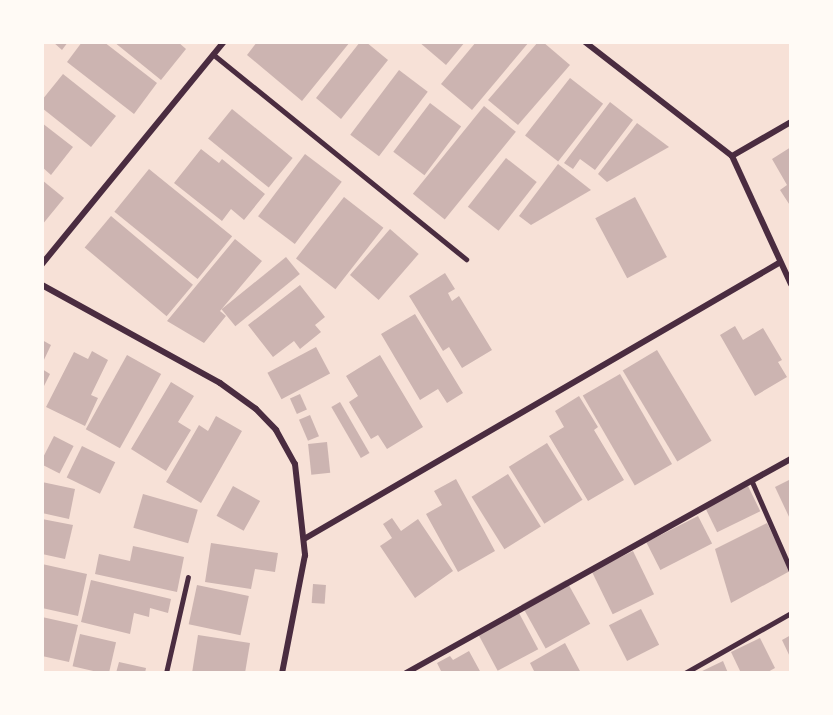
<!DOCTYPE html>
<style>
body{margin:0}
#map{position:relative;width:833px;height:715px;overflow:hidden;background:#f7e1d7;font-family:Overpass,sans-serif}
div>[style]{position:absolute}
.building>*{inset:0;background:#ccb4b1;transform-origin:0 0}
.service>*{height:4.5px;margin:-2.25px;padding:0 2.25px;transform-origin:2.25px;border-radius:2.25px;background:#4a2c40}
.minor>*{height:6px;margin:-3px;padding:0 3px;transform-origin:3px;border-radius:3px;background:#4a2c40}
span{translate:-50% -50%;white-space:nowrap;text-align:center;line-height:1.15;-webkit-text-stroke:6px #fffaf5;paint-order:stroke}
.frame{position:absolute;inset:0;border:44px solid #fffaf5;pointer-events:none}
</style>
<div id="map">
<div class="building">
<div style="clip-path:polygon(53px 42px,68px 42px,62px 50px)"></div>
<div style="clip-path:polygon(82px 42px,104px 42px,157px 83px,134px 114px,67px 62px)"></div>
<div style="clip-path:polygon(114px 42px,178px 42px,186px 49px,161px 80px)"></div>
<div style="clip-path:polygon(257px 42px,350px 42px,302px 101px,247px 55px)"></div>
<div style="clip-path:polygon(360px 42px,366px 42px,388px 60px,341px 119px,316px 98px)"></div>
<div style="clip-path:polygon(419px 42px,465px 42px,446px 65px)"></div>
<div style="clip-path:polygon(476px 42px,529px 42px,472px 110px,441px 84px)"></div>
<div style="clip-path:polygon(538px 42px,543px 42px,570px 65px,518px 125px,488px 100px)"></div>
<div style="left:399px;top:70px;width:36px;height:81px;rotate:37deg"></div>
<div style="clip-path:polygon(63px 74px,116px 116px,91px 147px,42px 108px,42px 100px)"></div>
<div style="left:570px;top:78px;width:42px;height:73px;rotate:38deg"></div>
<div style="clip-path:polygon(610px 102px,633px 120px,595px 170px,580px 159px,573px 169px,564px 163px)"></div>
<div style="left:430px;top:103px;width:39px;height:61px;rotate:37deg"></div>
<div style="left:484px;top:106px;width:41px;height:113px;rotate:39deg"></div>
<div style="left:232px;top:109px;width:78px;height:38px;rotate:39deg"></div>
<div style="clip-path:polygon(42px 123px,73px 147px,51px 175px,42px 167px)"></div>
<div style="clip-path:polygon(637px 123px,669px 147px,607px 182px,598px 174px)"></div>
<div style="clip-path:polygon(791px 147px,791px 207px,780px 190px,787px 185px,772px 159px)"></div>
<div style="clip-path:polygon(201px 149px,219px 163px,222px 159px,265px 194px,244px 220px,231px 209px,222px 221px,174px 183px)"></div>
<div style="left:305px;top:154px;width:46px;height:78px;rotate:37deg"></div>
<div style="left:506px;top:158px;width:39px;height:62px;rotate:38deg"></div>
<div style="clip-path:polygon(558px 164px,591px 190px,531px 225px,519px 216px)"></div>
<div style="left:149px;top:169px;width:107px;height:55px;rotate:39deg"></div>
<div style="clip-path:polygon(42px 180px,64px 198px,42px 225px)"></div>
<div style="left:344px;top:197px;width:50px;height:78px;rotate:38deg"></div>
<div style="left:635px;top:197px;width:68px;height:45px;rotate:62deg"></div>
<div style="left:111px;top:216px;width:107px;height:41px;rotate:40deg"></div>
<div style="left:390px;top:229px;width:38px;height:61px;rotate:41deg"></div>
<div style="clip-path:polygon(235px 239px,262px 261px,220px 311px,226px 316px,204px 343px,167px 321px)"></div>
<div style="left:286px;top:257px;width:22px;height:83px;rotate:51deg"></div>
<div style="clip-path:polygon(445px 273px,455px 289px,448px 293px,452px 301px,459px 296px,492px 350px,462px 368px,449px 347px,443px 351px,409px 296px)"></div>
<div style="clip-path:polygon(300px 285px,325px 317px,315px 325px,321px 332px,300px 349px,294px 341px,273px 357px,248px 325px)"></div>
<div style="clip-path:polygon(415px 314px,463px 393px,447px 403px,438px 389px,420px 400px,381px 334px)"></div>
<div style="clip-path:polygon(735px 326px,743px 340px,763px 328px,782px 360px,778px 362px,787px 377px,755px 396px,720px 335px)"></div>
<div style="clip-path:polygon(42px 340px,51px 345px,42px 364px)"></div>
<div style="left:316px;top:347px;width:30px;height:55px;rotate:62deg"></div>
<div style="left:657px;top:350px;width:106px;height:40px;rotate:59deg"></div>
<div style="clip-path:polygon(92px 351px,108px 360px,91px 395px,98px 398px,85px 426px,46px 407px,74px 352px,88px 359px)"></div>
<div style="left:127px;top:355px;width:39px;height:85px;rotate:29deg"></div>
<div style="clip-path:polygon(380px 355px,423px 427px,387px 449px,378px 435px,371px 439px,349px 402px,358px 396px,346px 376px)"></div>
<div style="clip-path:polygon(42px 369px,50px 374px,42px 390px)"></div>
<div style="left:620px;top:374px;width:104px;height:43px;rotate:60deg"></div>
<div style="clip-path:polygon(171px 382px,194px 396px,178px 422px,191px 430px,166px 471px,131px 449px)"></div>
<div style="left:300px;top:394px;width:17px;height:11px;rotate:66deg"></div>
<div style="clip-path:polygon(579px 396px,598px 427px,594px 430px,624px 480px,588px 501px,549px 436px,564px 427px,555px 411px)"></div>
<div style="left:340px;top:402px;width:59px;height:10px;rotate:60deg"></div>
<div style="left:310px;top:415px;width:23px;height:12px;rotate:67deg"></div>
<div style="clip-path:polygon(216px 416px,242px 431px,201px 503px,166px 482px,199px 425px,208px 431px)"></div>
<div style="left:54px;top:436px;width:22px;height:31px;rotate:27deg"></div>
<div style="left:327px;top:442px;width:31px;height:19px;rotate:84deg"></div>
<div style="left:547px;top:443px;width:67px;height:45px;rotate:58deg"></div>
<div style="left:82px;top:446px;width:37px;height:35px;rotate:26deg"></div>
<div style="left:508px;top:474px;width:62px;height:43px;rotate:58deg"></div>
<div style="clip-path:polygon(456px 479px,495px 551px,458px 572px,426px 514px,442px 505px,434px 491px)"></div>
<div style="clip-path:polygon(791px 479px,791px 521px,775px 487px)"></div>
<div style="clip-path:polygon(42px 482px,75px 489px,69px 519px,42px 513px)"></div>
<div style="left:233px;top:486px;width:31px;height:34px;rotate:29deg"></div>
<div style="left:748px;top:486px;width:28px;height:48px;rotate:64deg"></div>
<div style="left:143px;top:494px;width:57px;height:35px;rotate:16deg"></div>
<div style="left:698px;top:516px;width:31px;height:58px;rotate:63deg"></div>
<div style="clip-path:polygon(392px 518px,401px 531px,418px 519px,453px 571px,415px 598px,380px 546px,392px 538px,383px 524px)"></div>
<div style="clip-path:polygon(42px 519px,73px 525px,65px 559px,42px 554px)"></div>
<div style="clip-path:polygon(767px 523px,790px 571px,731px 603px,715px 549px)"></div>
<div style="clip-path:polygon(211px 543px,278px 553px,275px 572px,255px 569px,251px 589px,205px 582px)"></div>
<div style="clip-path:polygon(133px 546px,184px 557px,177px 592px,95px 574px,99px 554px,130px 561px)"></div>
<div style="left:633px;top:551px;width:48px;height:46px;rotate:64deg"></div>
<div style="clip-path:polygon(42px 564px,87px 574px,78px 616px,42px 608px)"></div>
<div style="clip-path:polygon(91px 580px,171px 599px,168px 613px,150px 608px,149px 617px,134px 613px,130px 634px,81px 622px)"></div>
<div style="left:566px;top:580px;width:50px;height:51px;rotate:61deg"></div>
<div style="left:313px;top:584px;width:13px;height:19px;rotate:4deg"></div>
<div style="left:197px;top:585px;width:53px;height:40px;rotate:12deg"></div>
<div style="left:641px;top:609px;width:40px;height:36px;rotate:63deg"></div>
<div style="left:519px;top:613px;width:41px;height:46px;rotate:62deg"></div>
<div style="clip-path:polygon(42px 617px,78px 625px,69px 662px,42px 656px)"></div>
<div style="left:80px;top:634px;width:37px;height:33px;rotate:13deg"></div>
<div style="clip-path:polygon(198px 635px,250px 643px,245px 673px,192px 673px)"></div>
<div style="clip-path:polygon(791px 635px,791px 659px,782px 640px)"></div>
<div style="clip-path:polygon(760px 638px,775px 668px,766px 673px,741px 673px,731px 652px)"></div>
<div style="clip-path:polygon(565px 643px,581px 673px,535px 673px,530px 663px)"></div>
<div style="clip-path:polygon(469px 651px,481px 673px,442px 673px,437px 663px,450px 656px,453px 660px)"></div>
<div style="clip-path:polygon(723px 661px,728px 673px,698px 673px)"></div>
<div style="clip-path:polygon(119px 662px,146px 668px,145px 673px,116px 673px)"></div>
</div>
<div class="service">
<div style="left:213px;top:54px;width:326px;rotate:39deg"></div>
<div style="left:752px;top:481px;width:97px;rotate:66.3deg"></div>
<div style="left:166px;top:673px;width:98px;rotate:-77.1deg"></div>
<div style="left:685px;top:673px;width:122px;rotate:-29.5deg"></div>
</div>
<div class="minor">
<div style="left:585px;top:42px;width:186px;rotate:37.8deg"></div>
<div style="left:732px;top:156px;width:141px;rotate:65.3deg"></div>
<div style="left:732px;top:156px;width:68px;rotate:-30deg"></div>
<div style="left:42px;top:264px;width:287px;rotate:-50.7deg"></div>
<div style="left:42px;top:285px;width:203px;rotate:28.8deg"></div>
<div style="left:220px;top:383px;width:44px;rotate:35.8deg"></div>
<div style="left:256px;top:409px;width:29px;rotate:46deg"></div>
<div style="left:276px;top:430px;width:39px;rotate:61deg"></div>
<div style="left:295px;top:464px;width:92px;rotate:83.7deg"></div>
<div style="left:305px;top:555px;width:120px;rotate:101deg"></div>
<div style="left:304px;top:539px;width:549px;rotate:-30.16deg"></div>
<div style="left:406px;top:673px;width:440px;rotate:-29.1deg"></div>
</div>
<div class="frame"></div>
</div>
